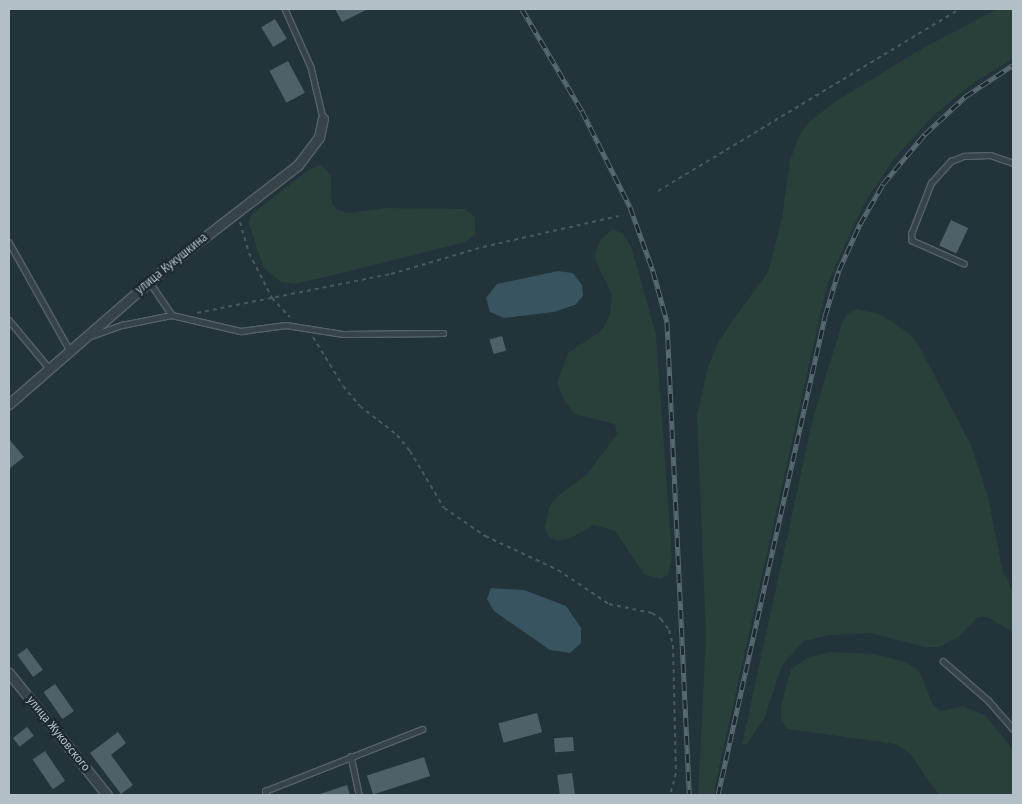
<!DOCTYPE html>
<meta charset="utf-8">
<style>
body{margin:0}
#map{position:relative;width:1022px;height:804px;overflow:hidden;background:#23333a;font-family:"Fira Sans Condensed",sans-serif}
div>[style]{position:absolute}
.green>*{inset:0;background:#283f3a}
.water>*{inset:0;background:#375460}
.building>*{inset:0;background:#4e6068;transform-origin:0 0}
.path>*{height:2px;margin-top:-1px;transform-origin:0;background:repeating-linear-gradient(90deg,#465c59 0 4px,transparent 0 8px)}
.roads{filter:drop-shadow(1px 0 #556268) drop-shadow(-1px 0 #556268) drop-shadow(0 1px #556268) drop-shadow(0 -1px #556268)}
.service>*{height:4.5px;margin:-2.25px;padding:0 2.25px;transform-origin:2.25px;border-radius:2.25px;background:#36444a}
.minor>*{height:9px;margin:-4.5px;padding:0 4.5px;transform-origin:4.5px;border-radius:4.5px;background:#36444a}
.rail>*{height:5px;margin-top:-2.5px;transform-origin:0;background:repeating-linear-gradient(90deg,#1c292f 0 9px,#596971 0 18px);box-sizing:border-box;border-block:1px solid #596971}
span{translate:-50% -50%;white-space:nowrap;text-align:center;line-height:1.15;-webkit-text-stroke:5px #1c292f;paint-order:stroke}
.street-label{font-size:12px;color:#b2bfc6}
.frame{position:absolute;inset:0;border:10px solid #b2bfc6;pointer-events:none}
</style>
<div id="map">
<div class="green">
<div style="clip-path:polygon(997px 9px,1013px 9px,1013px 59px,976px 81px,934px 115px,893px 160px,863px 206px,827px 285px,713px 795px,698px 795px,706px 637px,697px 416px,708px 367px,719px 340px,769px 270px,782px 218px,790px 160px,799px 136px,809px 122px,833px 103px,923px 48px)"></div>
<div style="clip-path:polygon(321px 164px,331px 176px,332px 204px,338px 210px,348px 213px,387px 208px,465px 209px,475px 217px,475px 235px,465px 242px,354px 270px,295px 284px,281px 282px,263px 267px,249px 224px,251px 215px,308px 170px)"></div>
<div style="clip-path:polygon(613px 229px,623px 234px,632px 249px,656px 335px,672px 555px,668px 575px,660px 579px,644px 574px,615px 531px,594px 525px,571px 538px,557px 541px,548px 536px,545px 528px,549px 507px,559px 495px,587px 474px,617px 434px,615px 424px,574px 414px,564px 400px,557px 383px,568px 353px,601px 331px,610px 315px,612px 294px,596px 262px,595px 253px,601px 239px)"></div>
<div style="clip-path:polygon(857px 309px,882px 315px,909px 333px,918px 344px,971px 445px,988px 497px,1002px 568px,1013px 592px,1013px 633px,988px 617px,978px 617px,958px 637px,939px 647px,924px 647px,870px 633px,830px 635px,804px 641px,782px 665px,764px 719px,747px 744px,742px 744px,813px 418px,842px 323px,847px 314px)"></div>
<div style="clip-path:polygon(830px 652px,874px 654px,905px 662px,919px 670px,933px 705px,941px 711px,963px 706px,986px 716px,1013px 750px,1013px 795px,939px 795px,910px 754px,895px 744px,787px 729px,781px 719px,781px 706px,791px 669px,807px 658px)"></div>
</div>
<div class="water">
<div style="clip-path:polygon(558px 271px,573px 273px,582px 285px,583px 296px,575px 305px,554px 312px,504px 318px,490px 312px,486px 298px,497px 284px)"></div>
<div style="clip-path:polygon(491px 588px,524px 590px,566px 606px,581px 628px,581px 643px,570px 653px,550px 650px,494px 611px,487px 599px)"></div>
</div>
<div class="building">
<div style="clip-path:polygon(335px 9px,368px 9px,342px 22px)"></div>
<div style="left:275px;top:19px;width:23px;height:16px;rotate:59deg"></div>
<div style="left:288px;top:61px;width:36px;height:21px;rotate:62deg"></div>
<div style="left:951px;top:220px;width:19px;height:28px;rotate:25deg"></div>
<div style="left:502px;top:336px;width:15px;height:13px;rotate:74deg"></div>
<div style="clip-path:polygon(9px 439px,24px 457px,9px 469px)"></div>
<div style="left:27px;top:648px;width:27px;height:12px;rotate:54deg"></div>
<div style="left:55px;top:684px;width:33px;height:14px;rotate:55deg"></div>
<div style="left:537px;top:713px;width:20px;height:40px;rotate:75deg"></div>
<div style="left:27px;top:727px;width:11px;height:18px;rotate:52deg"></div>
<div style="clip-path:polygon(118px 732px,126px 743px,111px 755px,133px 785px,121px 794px,90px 753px)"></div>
<div style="left:573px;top:737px;width:14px;height:19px;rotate:86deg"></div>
<div style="left:45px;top:751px;width:36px;height:15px;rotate:56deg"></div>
<div style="left:424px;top:757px;width:20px;height:60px;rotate:72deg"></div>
<div style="left:572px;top:773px;width:21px;height:15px;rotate:82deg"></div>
<div style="clip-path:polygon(347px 785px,350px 795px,320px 795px,320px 794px)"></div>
</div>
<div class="path">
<div style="left:658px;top:191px;width:353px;rotate:-31.1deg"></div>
<div style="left:240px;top:222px;width:32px;rotate:74deg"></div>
<div style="left:249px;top:253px;width:51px;rotate:62.9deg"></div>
<div style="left:272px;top:298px;width:26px;rotate:47deg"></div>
<div style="left:197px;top:313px;width:198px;rotate:-11.4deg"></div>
<div style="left:391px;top:274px;width:96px;rotate:-16.4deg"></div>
<div style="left:483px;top:247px;width:139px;rotate:-12.9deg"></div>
<div style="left:313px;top:337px;width:57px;rotate:58.5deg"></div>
<div style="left:343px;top:386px;width:26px;rotate:50deg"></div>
<div style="left:360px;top:406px;width:47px;rotate:38.1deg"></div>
<div style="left:397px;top:435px;width:21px;rotate:51deg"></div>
<div style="left:410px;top:451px;width:66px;rotate:59.2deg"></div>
<div style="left:444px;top:508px;width:50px;rotate:34.3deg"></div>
<div style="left:485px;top:536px;width:81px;rotate:25deg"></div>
<div style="left:558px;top:570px;width:61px;rotate:33.7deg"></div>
<div style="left:609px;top:604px;width:44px;rotate:11.8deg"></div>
<div style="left:652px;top:613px;width:11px;rotate:34deg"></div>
<div style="left:661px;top:619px;width:14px;rotate:54deg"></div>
<div style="left:669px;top:630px;width:16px;rotate:75deg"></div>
<div style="left:673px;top:645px;width:128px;rotate:88.7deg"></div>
<div style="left:676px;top:773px;width:23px;rotate:105deg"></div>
</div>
<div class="roads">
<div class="service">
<div style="left:285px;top:9px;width:64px;rotate:65.9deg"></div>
<div style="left:311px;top:67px;width:52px;rotate:76.8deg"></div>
<div style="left:9px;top:242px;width:123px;rotate:60.7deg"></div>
<div style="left:964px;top:264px;width:57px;rotate:-156.1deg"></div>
<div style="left:912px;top:241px;width:7px;rotate:-98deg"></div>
<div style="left:911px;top:234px;width:55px;rotate:-68.6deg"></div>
<div style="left:931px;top:183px;width:30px;rotate:-48deg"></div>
<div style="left:951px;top:161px;width:14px;rotate:-21deg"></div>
<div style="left:964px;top:156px;width:26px;rotate:-2deg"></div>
<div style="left:990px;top:155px;width:24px;rotate:19deg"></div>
<div style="left:149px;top:281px;width:41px;rotate:55.9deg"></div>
<div style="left:9px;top:320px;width:62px;rotate:50.2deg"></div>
<div style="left:91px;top:336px;width:33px;rotate:-20deg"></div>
<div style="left:122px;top:325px;width:51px;rotate:-11.3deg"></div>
<div style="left:172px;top:315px;width:71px;rotate:13.1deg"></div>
<div style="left:241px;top:331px;width:45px;rotate:-7.6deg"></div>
<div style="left:286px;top:325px;width:58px;rotate:9deg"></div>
<div style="left:343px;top:334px;width:100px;rotate:-0.6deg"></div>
<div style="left:943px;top:661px;width:60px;rotate:40.9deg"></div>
<div style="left:988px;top:700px;width:38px;rotate:49deg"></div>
<div style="left:351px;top:756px;width:40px;rotate:78deg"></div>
<div style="left:266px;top:795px;width:4px;rotate:-104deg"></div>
<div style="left:265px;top:791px;width:169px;rotate:-21.5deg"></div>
</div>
<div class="minor">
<div style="left:9px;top:404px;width:208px;rotate:-41.1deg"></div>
<div style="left:166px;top:267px;width:167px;rotate:-37.7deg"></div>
<div style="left:298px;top:165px;width:35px;rotate:-53deg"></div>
<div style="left:319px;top:137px;width:19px;rotate:-78deg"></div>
<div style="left:9px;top:673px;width:156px;rotate:51.2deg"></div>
</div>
</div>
<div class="rail">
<div style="left:522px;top:9px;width:118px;rotate:59.5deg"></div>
<div style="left:582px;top:111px;width:107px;rotate:63.4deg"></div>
<div style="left:630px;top:207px;width:68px;rotate:70.2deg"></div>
<div style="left:653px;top:271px;width:53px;rotate:74.6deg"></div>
<div style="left:667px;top:322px;width:474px;rotate:87.3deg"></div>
<div style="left:718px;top:795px;width:491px;rotate:-77.4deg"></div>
<div style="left:825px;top:316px;width:48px;rotate:-73.1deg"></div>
<div style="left:839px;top:270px;width:51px;rotate:-65.5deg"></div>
<div style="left:860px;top:224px;width:46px;rotate:-60.1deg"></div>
<div style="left:883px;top:184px;width:65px;rotate:-50deg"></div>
<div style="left:925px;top:134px;width:56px;rotate:-42.8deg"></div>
<div style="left:966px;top:96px;width:56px;rotate:-33.4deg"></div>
</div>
<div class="street-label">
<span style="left:172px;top:264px;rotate:-39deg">улица Кукушкина</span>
<span style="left:58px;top:734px;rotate:51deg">улица Жуковского</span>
</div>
<div class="frame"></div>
</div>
